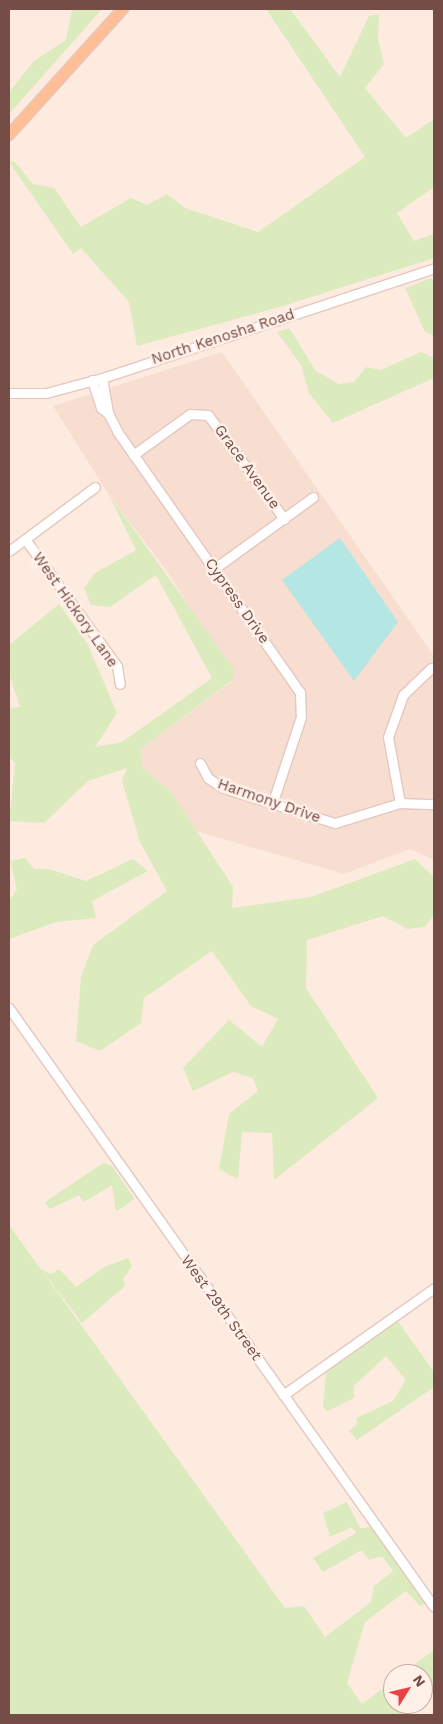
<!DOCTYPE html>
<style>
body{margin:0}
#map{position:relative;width:443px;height:1724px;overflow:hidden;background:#fdebe0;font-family:"Work Sans",sans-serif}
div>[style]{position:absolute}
.residential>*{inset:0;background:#f7ded1}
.green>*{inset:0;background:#dbebbe}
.water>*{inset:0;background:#b4e7e3}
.roads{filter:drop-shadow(1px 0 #e4c7bf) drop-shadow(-1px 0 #e4c7bf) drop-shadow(0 1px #e4c7bf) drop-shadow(0 -1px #e4c7bf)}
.minor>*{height:9px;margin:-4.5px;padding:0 4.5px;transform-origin:4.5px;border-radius:4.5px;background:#fff}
.major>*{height:10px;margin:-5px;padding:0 5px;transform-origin:5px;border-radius:5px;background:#ffbe96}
span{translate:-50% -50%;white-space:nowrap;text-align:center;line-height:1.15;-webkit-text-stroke:5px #fff0e8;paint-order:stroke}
.street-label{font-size:15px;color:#754c46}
.frame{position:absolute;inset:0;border:10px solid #754c46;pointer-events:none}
.north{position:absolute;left:383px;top:1664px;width:50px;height:50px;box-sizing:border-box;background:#fff0e8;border:1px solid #c8aea7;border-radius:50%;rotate:54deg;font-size:14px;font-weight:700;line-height:20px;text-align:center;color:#754c46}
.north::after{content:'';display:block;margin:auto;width:18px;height:22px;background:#ee3f42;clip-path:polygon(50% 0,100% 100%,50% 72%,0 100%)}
</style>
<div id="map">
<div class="residential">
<div style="clip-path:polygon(222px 352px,434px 656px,434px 860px,410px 849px,344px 874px,196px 831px,172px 793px,142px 767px,141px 749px,234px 680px,169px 574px,109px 495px,53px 406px)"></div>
</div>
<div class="green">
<div style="clip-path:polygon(72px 9px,102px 9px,9px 114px,9px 92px,34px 61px,66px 40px)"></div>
<div style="clip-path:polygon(266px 9px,290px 9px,340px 77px,369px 16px,379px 14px,378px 39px,384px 64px,365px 88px,406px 138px,434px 119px,434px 187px,397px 213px,414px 241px,434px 234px,434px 258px,283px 306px,137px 346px,129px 302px,81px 248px,73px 254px,9px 162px,15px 162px,33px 184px,54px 188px,81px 227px,131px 198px,147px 205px,167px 194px,185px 208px,258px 232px,365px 157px)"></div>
<div style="clip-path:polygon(431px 278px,434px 282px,434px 336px,425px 332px,405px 288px)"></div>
<div style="clip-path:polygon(289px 328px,316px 371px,339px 384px,354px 382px,366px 367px,381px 370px,421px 352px,434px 358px,434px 378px,333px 423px,309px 393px,301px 365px,277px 332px)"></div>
<div style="clip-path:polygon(109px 495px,234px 669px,234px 679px,141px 749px,142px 767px,172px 793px,233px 887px,232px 908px,311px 897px,415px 859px,434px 877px,434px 914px,425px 927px,407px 929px,383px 916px,307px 940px,306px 988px,378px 1098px,274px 1180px,272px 1133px,242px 1132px,238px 1179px,219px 1169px,229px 1114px,258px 1091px,253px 1078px,233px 1072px,193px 1091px,183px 1068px,229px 1020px,262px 1047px,278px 1019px,251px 1006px,212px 951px,144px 998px,141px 1023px,100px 1051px,76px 1041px,81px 977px,93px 945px,167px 891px,140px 842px,122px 781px,127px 768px,88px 781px,44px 823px,9px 821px,15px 764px,9px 756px,9px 708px,20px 707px,9px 674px,9px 645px,59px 604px,87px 643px,117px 713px,95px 747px,122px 742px,212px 678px,156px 575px,110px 607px,91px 605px,84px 588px,95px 573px,136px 550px)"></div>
<div style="clip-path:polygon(25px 858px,34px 869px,49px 869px,86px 881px,133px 859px,148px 871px,92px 901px,96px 918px,56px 922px,9px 939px,9px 901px,17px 889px,10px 861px)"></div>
<div style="clip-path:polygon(103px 1163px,112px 1166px,134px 1198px,128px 1204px,116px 1211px,112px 1185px,84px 1202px,79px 1195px,50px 1209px,45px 1202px)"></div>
<div style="clip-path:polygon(9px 1225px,285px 1608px,304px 1606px,325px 1637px,371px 1602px,374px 1586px,393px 1571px,382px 1556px,369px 1560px,362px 1550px,323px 1572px,313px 1558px,356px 1533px,352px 1527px,330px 1537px,323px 1513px,347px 1502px,360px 1528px,371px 1527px,427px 1603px,420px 1606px,406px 1591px,365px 1622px,347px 1683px,362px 1704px,393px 1681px,393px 1704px,409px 1704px,402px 1715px,9px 1715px)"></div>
<div style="clip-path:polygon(128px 1258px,132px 1266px,123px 1279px,125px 1286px,82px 1323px,41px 1269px,51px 1274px,59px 1269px,76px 1287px,104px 1267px)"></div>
<div style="clip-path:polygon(397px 1320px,434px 1372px,434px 1387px,357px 1440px,349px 1431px,357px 1424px,356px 1418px,393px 1401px,406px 1380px,386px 1356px,354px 1386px,354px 1398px,328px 1411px,323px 1407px,326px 1372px)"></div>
<div style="clip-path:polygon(434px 1650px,434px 1685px,423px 1693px,423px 1674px,402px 1674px)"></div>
</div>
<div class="water">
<div style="clip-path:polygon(340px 538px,398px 622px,354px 681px,282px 580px)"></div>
</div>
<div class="roads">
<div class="minor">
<div style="left:102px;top:378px;width:36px;rotate:80deg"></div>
<div style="left:108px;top:413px;width:20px;rotate:63deg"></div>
<div style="left:117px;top:431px;width:319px;rotate:55deg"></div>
<div style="left:300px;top:692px;width:25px;rotate:88deg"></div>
<div style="left:301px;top:717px;width:92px;rotate:108.4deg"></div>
<div style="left:92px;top:380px;width:29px;rotate:72deg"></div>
<div style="left:101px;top:408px;width:9px;rotate:36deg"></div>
<div style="left:9px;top:393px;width:37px"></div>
<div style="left:46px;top:393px;width:58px;rotate:-15deg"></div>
<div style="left:102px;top:378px;width:350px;rotate:-18.3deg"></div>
<div style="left:133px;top:455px;width:70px;rotate:-35.7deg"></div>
<div style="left:190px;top:414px;width:18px;rotate:3deg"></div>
<div style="left:208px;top:415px;width:129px;rotate:53.8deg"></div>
<div style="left:25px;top:539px;width:157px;rotate:54.1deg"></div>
<div style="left:117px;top:666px;width:18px;rotate:81deg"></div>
<div style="left:9px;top:551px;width:107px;rotate:-36.7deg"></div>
<div style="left:215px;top:568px;width:121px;rotate:-35.9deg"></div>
<div style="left:200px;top:763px;width:17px;rotate:62deg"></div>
<div style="left:208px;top:778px;width:18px;rotate:34deg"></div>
<div style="left:223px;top:788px;width:117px;rotate:17.4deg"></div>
<div style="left:335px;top:823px;width:68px;rotate:-17.1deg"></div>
<div style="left:400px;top:803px;width:34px;rotate:2deg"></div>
<div style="left:400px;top:803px;width:67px;rotate:-100.3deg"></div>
<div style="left:388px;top:737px;width:45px;rotate:-70.3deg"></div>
<div style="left:403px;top:695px;width:39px;rotate:-44deg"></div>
<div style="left:9px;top:1008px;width:734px;rotate:54.64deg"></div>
<div style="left:283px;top:1395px;width:185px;rotate:-35.3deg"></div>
</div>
<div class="major">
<div style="left:9px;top:135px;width:170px;rotate:-47.9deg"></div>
</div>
</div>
<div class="street-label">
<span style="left:223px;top:337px;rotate:-18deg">North Kenosha Road</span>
<span style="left:247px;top:467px;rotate:54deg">Grace Avenue</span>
<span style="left:237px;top:601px;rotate:55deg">Cypress Drive</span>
<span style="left:75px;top:610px;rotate:55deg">West Hickory Lane</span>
<span style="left:269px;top:801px;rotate:19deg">Harmony Drive</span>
<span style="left:221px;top:1308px;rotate:54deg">West 29th Street</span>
</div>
<div class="frame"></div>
<div class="north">N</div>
</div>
